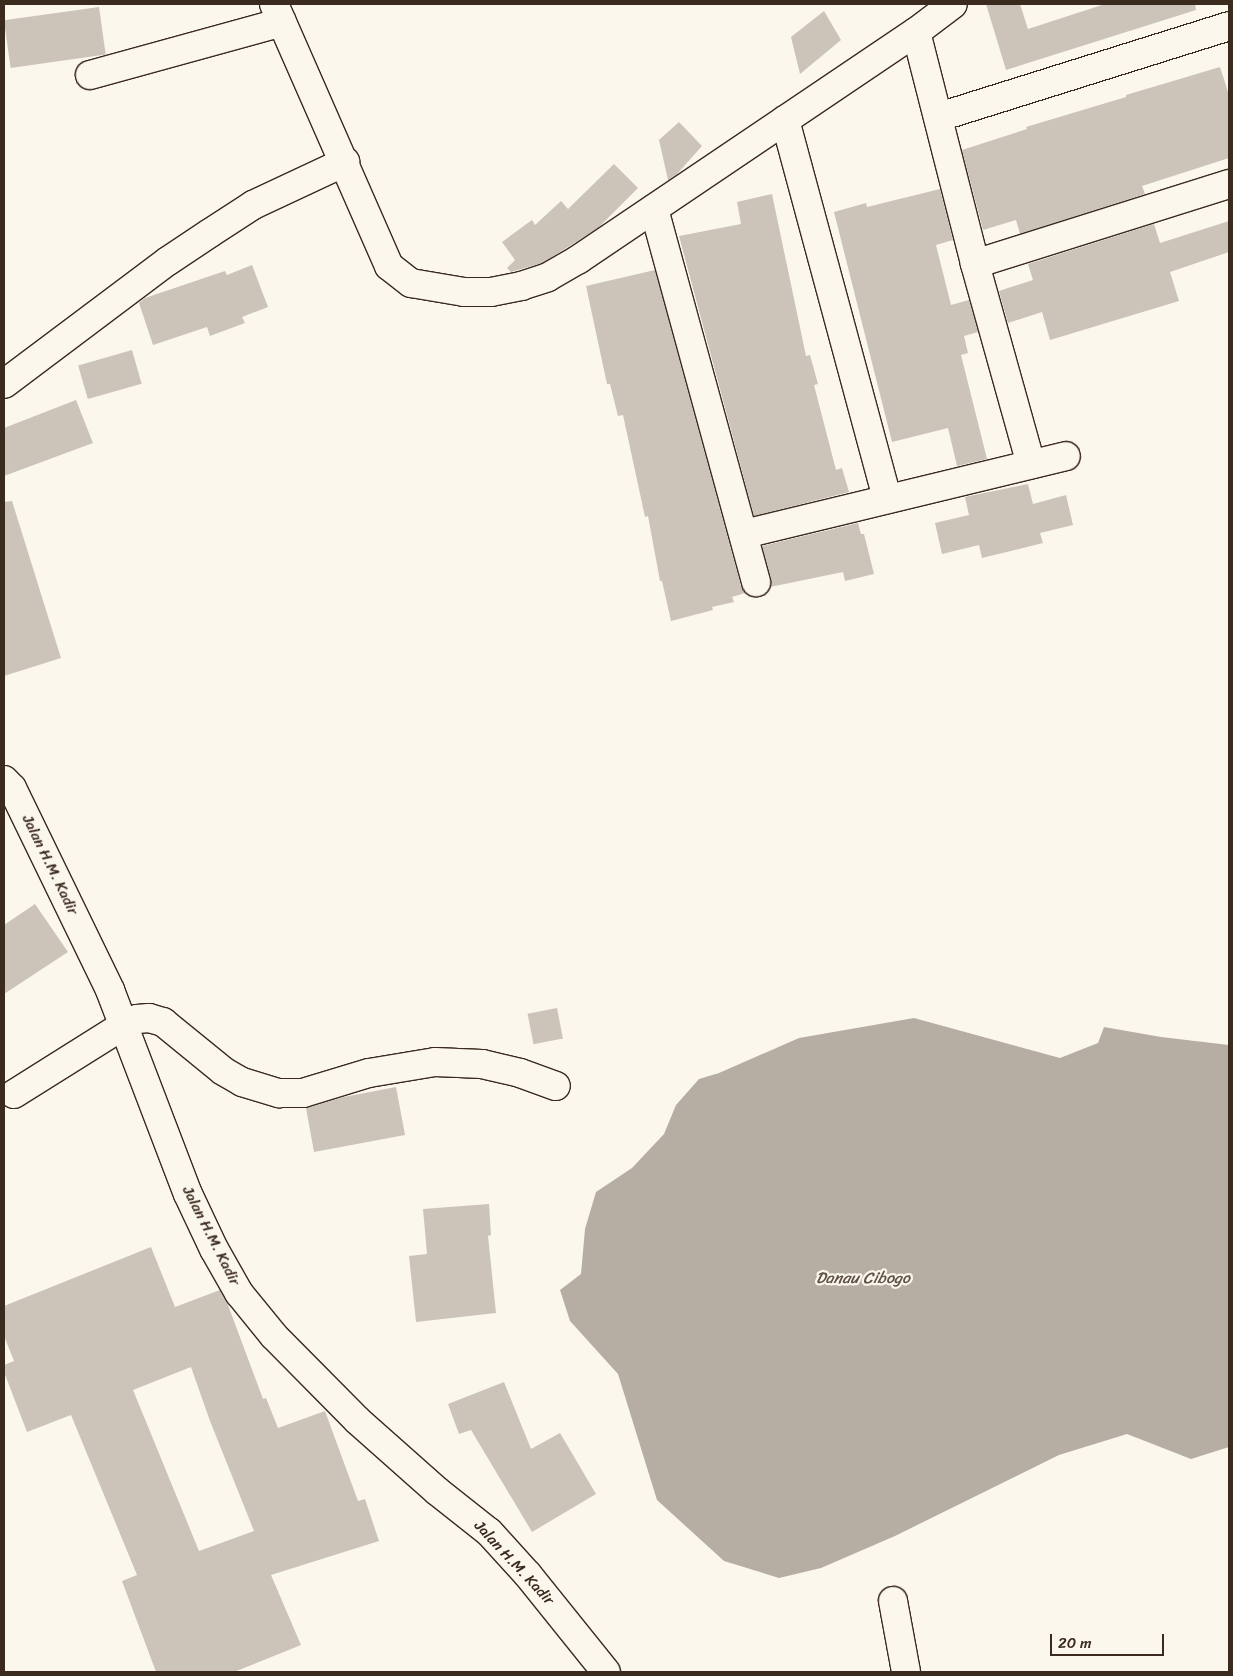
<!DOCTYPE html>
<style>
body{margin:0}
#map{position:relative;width:1233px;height:1676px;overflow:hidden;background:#fbf7ec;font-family:Sriracha,sans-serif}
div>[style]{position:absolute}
.water>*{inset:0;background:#b6aea2}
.building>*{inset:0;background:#ccc4b9;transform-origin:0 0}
.roads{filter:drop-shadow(1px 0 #3b2a1e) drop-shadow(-1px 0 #3b2a1e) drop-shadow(0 1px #3b2a1e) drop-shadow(0 -1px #3b2a1e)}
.minor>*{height:28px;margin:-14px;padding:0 14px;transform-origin:14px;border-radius:14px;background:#fbf7ec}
span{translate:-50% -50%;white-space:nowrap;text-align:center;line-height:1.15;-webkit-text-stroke:4.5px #fbf7ec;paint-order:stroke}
.street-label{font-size:15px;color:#3b2a1e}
.water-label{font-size:16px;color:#605246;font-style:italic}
.frame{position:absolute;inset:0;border:5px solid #3b2a1e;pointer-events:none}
.scale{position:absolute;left:1050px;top:1634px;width:114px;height:22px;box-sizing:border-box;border:2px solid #3b2a1e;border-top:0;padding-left:6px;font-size:15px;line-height:18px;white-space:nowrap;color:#3b2a1e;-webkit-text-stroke:4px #fbf7ec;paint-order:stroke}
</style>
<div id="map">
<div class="water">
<div style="clip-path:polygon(914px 1018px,1060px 1058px,1098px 1043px,1104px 1027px,1161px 1037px,1229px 1045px,1229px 1447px,1191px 1459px,1127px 1434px,1059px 1455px,895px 1536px,821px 1568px,779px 1578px,724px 1561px,657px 1500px,618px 1374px,570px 1321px,560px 1290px,581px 1274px,585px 1229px,596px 1192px,632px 1168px,664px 1134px,676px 1105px,699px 1079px,719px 1073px,799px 1038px)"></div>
</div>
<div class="building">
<div style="clip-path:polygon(986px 4px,1020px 4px,1028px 29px,1105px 4px,1195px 4px,1196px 10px,1006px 70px)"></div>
<div style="left:99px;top:7px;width:48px;height:96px;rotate:82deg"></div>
<div style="clip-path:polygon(824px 11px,841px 40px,800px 74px,791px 37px)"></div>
<div style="clip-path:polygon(1220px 67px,1229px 95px,1229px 158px,1142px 186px,1145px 194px,1020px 234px,1016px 220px,983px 230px,962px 150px,1027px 129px,1026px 127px,1126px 97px,1126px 95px)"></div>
<div style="clip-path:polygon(679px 122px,702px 146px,677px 174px,668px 180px,659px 140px)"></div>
<div style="clip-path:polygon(614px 164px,638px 188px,599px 227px,576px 242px,542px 263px,511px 272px,507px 268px,515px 260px,502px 242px,532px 220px,535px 225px,561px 201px,568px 209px)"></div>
<div style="clip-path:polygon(940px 189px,953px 240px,936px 245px,951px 305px,969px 300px,978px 332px,964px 336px,968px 353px,961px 355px,987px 459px,957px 466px,948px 428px,892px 442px,834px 212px,866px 203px,867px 207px)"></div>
<div style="clip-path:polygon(772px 194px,806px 356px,810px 355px,818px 384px,814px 385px,836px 470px,842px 468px,849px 492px,754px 516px,679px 236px,741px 224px,737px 202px)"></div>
<div style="clip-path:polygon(1229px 221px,1229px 252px,1170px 272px,1179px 301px,1050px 340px,1042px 312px,1008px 323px,999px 291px,1033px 280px,1028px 264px,1154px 224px,1160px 243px)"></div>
<div style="clip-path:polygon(252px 265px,268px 307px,242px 317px,245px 323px,210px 336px,207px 327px,153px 345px,139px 303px,145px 298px,225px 271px,227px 275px)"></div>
<div style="clip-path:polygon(655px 270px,741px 586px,745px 593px,732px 597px,734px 602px,712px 607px,713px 610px,671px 621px,662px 581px,660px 581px,648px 516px,645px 517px,623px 415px,618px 416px,610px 384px,607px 384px,586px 286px)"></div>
<div style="left:132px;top:350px;width:35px;height:56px;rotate:74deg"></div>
<div style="clip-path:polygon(76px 400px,93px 443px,4px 476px,4px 428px)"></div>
<div style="clip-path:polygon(1028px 484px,1033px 504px,1066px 495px,1073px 525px,1040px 533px,1043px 543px,982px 558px,979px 545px,942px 554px,935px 523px,969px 515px,965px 497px)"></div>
<div style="clip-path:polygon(12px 501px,61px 658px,4px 676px,4px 502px)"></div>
<div style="clip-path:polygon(858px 523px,861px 534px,864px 534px,874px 574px,845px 581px,843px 572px,770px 587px,771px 578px,762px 546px)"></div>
<div style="clip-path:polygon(35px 904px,68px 952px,4px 994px,4px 925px)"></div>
<div style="left:557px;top:1008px;width:31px;height:30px;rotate:79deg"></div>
<div style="clip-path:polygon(396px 1087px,405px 1135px,314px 1152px,306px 1108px,344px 1097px)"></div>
<div style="clip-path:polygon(489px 1204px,491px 1235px,488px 1236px,496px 1313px,416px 1322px,409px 1256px,427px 1254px,423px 1209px)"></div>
<div style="clip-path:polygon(evenodd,151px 1247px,175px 1307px,220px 1290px,228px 1305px,263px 1399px,266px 1398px,278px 1428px,325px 1411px,358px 1501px,365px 1499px,379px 1541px,271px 1575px,301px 1645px,234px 1672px,156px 1672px,122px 1581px,137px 1575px,71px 1415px,27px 1432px,4px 1372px,4px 1365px,14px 1361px,4px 1336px,4px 1306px,151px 1247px,191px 1367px,210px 1421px,254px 1531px,199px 1551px,133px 1390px,191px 1367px)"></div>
<div style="clip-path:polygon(504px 1382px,531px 1449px,560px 1433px,596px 1494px,532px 1532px,471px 1430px,459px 1434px,448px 1404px)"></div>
</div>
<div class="roads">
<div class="minor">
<div style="left:274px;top:4px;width:286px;rotate:66.3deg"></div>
<div style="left:389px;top:266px;width:28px;rotate:38deg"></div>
<div style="left:411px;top:283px;width:54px;rotate:9.6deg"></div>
<div style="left:464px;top:292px;width:27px"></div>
<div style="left:491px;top:292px;width:31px;rotate:-11deg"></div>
<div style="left:521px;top:286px;width:28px;rotate:-18deg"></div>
<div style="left:548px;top:277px;width:36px;rotate:-30deg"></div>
<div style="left:579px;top:259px;width:406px;rotate:-34deg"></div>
<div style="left:916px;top:32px;width:46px;rotate:-37.1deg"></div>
<div style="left:916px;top:32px;width:239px;rotate:75.7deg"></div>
<div style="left:975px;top:264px;width:208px;rotate:74.4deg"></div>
<div style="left:90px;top:75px;width:199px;rotate:-15.4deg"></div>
<div style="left:939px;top:117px;width:304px;rotate:-17.4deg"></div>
<div style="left:785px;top:120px;width:392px;rotate:74.9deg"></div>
<div style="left:654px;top:209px;width:387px;rotate:74.7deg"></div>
<div style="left:975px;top:264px;width:266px;rotate:-17.5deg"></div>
<div style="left:4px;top:384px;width:205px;rotate:-36.9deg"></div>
<div style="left:168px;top:261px;width:50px;rotate:-33.7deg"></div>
<div style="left:210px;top:233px;width:51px;rotate:-33.1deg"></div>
<div style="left:253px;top:205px;width:102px;rotate:-25.1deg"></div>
<div style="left:744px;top:534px;width:331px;rotate:-13.6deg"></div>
<div style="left:4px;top:780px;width:11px;rotate:45deg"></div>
<div style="left:12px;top:788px;width:225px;rotate:64.1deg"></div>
<div style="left:110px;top:990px;width:218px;rotate:69.1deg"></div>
<div style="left:188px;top:1194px;width:61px;rotate:64.7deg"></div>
<div style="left:214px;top:1249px;width:51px;rotate:60.4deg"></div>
<div style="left:239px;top:1293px;width:55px;rotate:50.9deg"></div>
<div style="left:274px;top:1336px;width:118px;rotate:45.3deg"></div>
<div style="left:357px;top:1420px;width:107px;rotate:41.6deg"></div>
<div style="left:437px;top:1491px;width:66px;rotate:38.3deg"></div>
<div style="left:489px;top:1532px;width:58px;rotate:47.8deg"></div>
<div style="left:528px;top:1575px;width:124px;rotate:51.2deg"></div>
<div style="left:14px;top:1094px;width:130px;rotate:-32.1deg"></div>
<div style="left:124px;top:1025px;width:14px;rotate:-25deg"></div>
<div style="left:137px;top:1019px;width:12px;rotate:-5deg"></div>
<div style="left:149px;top:1018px;width:15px;rotate:16deg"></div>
<div style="left:163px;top:1022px;width:77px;rotate:39.2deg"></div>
<div style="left:223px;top:1071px;width:22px;rotate:30deg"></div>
<div style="left:242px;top:1082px;width:39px;rotate:17deg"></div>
<div style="left:279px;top:1093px;width:24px"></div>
<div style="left:303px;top:1093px;width:69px;rotate:-16.9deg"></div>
<div style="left:369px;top:1073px;width:67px;rotate:-9.5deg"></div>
<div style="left:435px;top:1062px;width:47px;rotate:2.4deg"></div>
<div style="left:482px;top:1064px;width:39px;rotate:13deg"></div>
<div style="left:520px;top:1073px;width:38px;rotate:20deg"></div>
<div style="left:893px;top:1601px;width:72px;rotate:79.6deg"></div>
</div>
</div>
<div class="street-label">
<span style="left:50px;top:865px;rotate:64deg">Jalan H.M. Kadir</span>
<span style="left:211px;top:1236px;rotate:63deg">Jalan H.M. Kadir</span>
<span style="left:514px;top:1563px;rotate:47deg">Jalan H.M. Kadir</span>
</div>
<div class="water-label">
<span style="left:863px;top:1278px">Danau Cibogo</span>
</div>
<div class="frame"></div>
<div class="scale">20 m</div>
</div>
